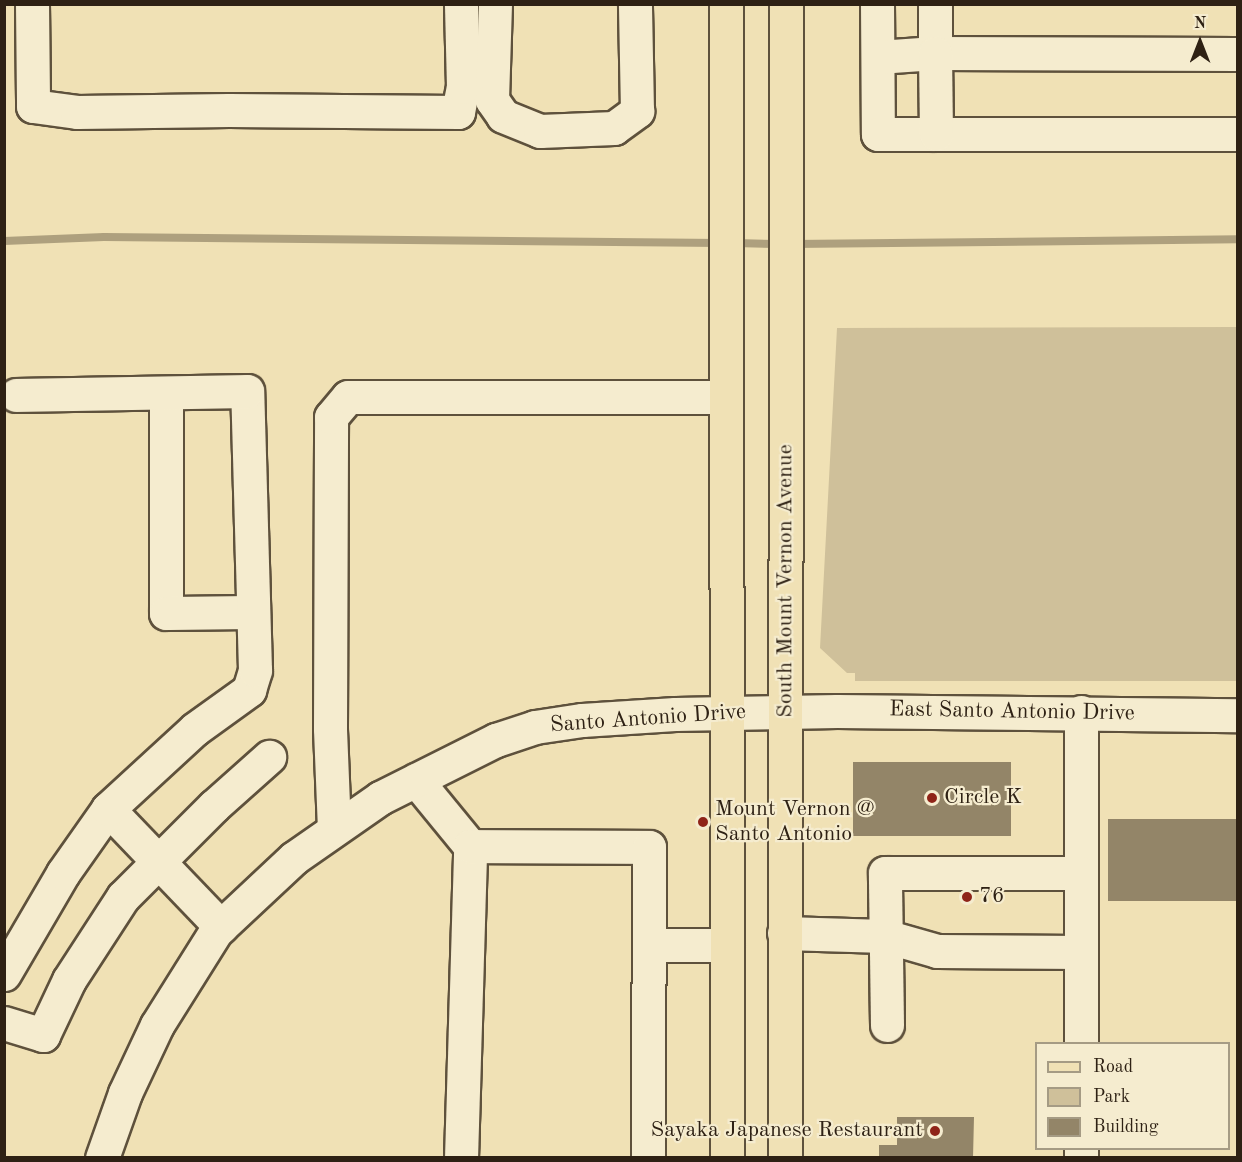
<!DOCTYPE html>
<style>
body{margin:0}
#map{position:relative;width:1242px;height:1162px;overflow:hidden;background:#f0e1b5;font-family:"Old Standard TT",serif}
div>[style]{position:absolute}
.green>*{inset:0;background:#cfc09a}
.stream>*{height:8px;margin:-4px;padding:0 4px;transform-origin:4px;border-radius:4px;background:#aea07e}
.building>*{inset:0;background:#938568;transform-origin:0 0}
.roads{filter:drop-shadow(2px 0 #5e513c) drop-shadow(-2px 0 #5e513c) drop-shadow(0 2px #5e513c) drop-shadow(0 -2px #5e513c)}
.minor>*{height:33px;margin:-16.5px;padding:0 16.5px;transform-origin:16.5px;border-radius:16.5px;background:#f5eccf}
.major>*{height:33px;margin:-16.5px;padding:0 16.5px;transform-origin:16.5px;border-radius:16.5px;background:#f0e1b5}
.dots>*{width:16px;height:16px;translate:-50% -50%;box-sizing:border-box;border:3px solid #f5eccf;border-radius:50%}
span{translate:-50% -50%;white-space:nowrap;text-align:center;line-height:1.15;-webkit-text-stroke:4.5px #f5eccf;paint-order:stroke}
.street-label{font-size:22px;color:#2e2114}
.poi-label{font-size:22px;color:#2e2114}
.left{translate:0 -50%;text-align:left}
.right{translate:-100% -50%;text-align:right}
.frame{position:absolute;inset:0;border:6px solid #2e2114;pointer-events:none}
.legend{position:absolute;left:1035px;top:1042px;width:195px;height:108px;box-sizing:border-box;background:#f5eccf;border:2px solid #a59b84;margin:0;padding:8px 10px;list-style:none;font-size:18px;color:#2e2114}
.legend li{display:flex;align-items:center;gap:12px;height:30px}
.legend b{width:30px;border:2px solid #a59b84}
.north{position:absolute;left:1170px;top:12px;width:60px;height:60px;-webkit-text-stroke:4px #f5eccf;paint-order:stroke;rotate:0deg;font-size:16px;font-weight:700;line-height:24px;text-align:center;color:#2e2114}
.north::after{content:'';display:block;margin:auto;width:21px;height:27px;background:#2e2114;clip-path:polygon(50% 0,100% 100%,50% 72%,0 100%)}
</style>
<div id="map">
<div class="green">
<div style="clip-path:polygon(1237px 327px,1237px 681px,855px 681px,855px 673px,847px 673px,820px 648px,837px 328px)"></div>
</div>
<div class="stream">
<div style="left:4px;top:241px;width:100px;rotate:-2.3deg"></div>
<div style="left:104px;top:237px;width:616px;rotate:0.56deg"></div>
<div style="left:735px;top:243px;width:42px;rotate:1.4deg"></div>
<div style="left:792px;top:244px;width:446px;rotate:-0.6deg"></div>
</div>
<div class="building">
<div style="left:853px;top:762px;width:158px;height:74px"></div>
<div style="left:1108px;top:819px;width:130px;height:82px"></div>
<div style="clip-path:polygon(897px 1117px,974px 1117px,973px 1158px,879px 1158px,879px 1145px,897px 1145px)"></div>
</div>
<div class="roads">
<div class="minor">
<div style="left:32px;top:4px;width:102px;rotate:89.4deg"></div>
<div style="left:33px;top:106px;width:44px;rotate:7.8deg"></div>
<div style="left:77px;top:112px;width:152px;rotate:-0.8deg"></div>
<div style="left:229px;top:110px;width:229px;rotate:0.5deg"></div>
<div style="left:458px;top:112px;width:25px;rotate:-79deg"></div>
<div style="left:463px;top:87px;width:83px;rotate:-91.4deg"></div>
<div style="left:495px;top:4px;width:96px;rotate:91.8deg"></div>
<div style="left:492px;top:100px;width:19px;rotate:55deg"></div>
<div style="left:503px;top:116px;width:40px;rotate:22deg"></div>
<div style="left:540px;top:131px;width:74px;rotate:-2.3deg"></div>
<div style="left:614px;top:128px;width:29px;rotate:-36deg"></div>
<div style="left:637px;top:111px;width:107px;rotate:-91.1deg"></div>
<div style="left:877px;top:4px;width:130px;rotate:89.6deg"></div>
<div style="left:878px;top:134px;width:360px"></div>
<div style="left:935px;top:4px;width:49px;rotate:90deg"></div>
<div style="left:935px;top:53px;width:303px;rotate:0.2deg"></div>
<div style="left:878px;top:57px;width:57px;rotate:-4deg"></div>
<div style="left:935px;top:53px;width:81px;rotate:89.3deg"></div>
<div style="left:166px;top:393px;width:220px;rotate:90deg"></div>
<div style="left:166px;top:613px;width:87px;rotate:-0.7deg"></div>
<div style="left:1081px;top:712px;width:332px;rotate:90deg"></div>
<div style="left:416px;top:780px;width:85px;rotate:50.7deg"></div>
<div style="left:108px;top:809px;width:163px;rotate:46.2deg"></div>
<div style="left:334px;top:829px;width:101px;rotate:-92.3deg"></div>
<div style="left:330px;top:728px;width:311px;rotate:-89.8deg"></div>
<div style="left:331px;top:417px;width:26px;rotate:-50deg"></div>
<div style="left:348px;top:397px;width:378px"></div>
<div style="left:784px;top:933px;width:101px;rotate:1.7deg"></div>
<div style="left:885px;top:936px;width:54px;rotate:16.1deg"></div>
<div style="left:937px;top:951px;width:144px;rotate:0.4deg"></div>
<div style="left:649px;top:945px;width:78px"></div>
<div style="left:4px;top:974px;width:117px;rotate:-59.7deg"></div>
<div style="left:63px;top:873px;width:78px;rotate:-54.9deg"></div>
<div style="left:108px;top:809px;width:118px;rotate:-42.6deg"></div>
<div style="left:195px;top:729px;width:67px;rotate:-35.8deg"></div>
<div style="left:249px;top:690px;width:21px;rotate:-73deg"></div>
<div style="left:255px;top:670px;width:279px;rotate:-91.6deg"></div>
<div style="left:247px;top:391px;width:231px;rotate:179deg"></div>
<div style="left:4px;top:1023px;width:41px;rotate:17.1deg"></div>
<div style="left:43px;top:1035px;width:61px;rotate:-64.7deg"></div>
<div style="left:69px;top:980px;width:99px;rotate:-57deg"></div>
<div style="left:123px;top:897px;width:129px;rotate:-45deg"></div>
<div style="left:214px;top:806px;width:74px;rotate:-41.7deg"></div>
<div style="left:887px;top:1025px;width:152px;rotate:-90.8deg"></div>
<div style="left:885px;top:873px;width:196px"></div>
<div style="left:1081px;top:1148px;width:10px;rotate:90deg"></div>
<div style="left:102px;top:1158px;width:69px;rotate:-70.5deg"></div>
<div style="left:125px;top:1093px;width:75px;rotate:-64.8deg"></div>
<div style="left:157px;top:1025px;width:111px;rotate:-57.9deg"></div>
<div style="left:216px;top:931px;width:107px;rotate:-43.1deg"></div>
<div style="left:294px;top:858px;width:105px;rotate:-34.9deg"></div>
<div style="left:380px;top:798px;width:130px;rotate:-26.6deg"></div>
<div style="left:496px;top:740px;width:41px;rotate:-18.4deg"></div>
<div style="left:535px;top:727px;width:48px;rotate:-8.5deg"></div>
<div style="left:582px;top:720px;width:93px;rotate:-3.7deg"></div>
<div style="left:675px;top:714px;width:162px;rotate:-1.1deg"></div>
<div style="left:837px;top:711px;width:401px;rotate:0.6deg"></div>
<div style="left:461px;top:1158px;width:312px;rotate:-88.3deg"></div>
<div style="left:470px;top:846px;width:179px;rotate:0.3deg"></div>
<div style="left:649px;top:847px;width:311px;rotate:90.2deg"></div>
</div>
<div class="major">
<div style="left:726px;top:4px;width:1154px;rotate:89.95deg"></div>
<div style="left:785px;top:1158px;width:1154px;rotate:-89.95deg"></div>
</div>
</div>
<div class="dots">
<div style="left:932px;top:798px;background:#8f2418"></div>
<div style="left:703px;top:822px;background:#8f2418"></div>
<div style="left:967px;top:897px;background:#8f2418"></div>
<div style="left:935px;top:1131px;background:#8f2418"></div>
</div>
<div class="street-label">
<span style="left:786px;top:581px;rotate:-90deg">South Mount Vernon Avenue</span>
<span style="left:1012px;top:712px;rotate:1deg">East Santo Antonio Drive</span>
<span style="left:648px;top:719px;rotate:-4deg">Santo Antonio Drive</span>
</div>
<div class="poi-label">
<span class="left" style="left:944px;top:798px">Circle K</span>
<span class="left" style="left:715px;top:822px">Mount Vernon @<br>Santo Antonio</span>
<span class="left" style="left:979px;top:897px">76</span>
<span class="right" style="left:923px;top:1131px">Sayaka Japanese Restaurant</span>
</div>
<div class="frame"></div>
<ul class="legend">
<li><b style="height:8px;background:#f0e1b5"></b>Road</li>
<li><b style="height:16px;background:#cfc09a"></b>Park</li>
<li><b style="height:16px;background:#938568"></b>Building</li>
</ul>
<div class="north">N</div>
</div>
